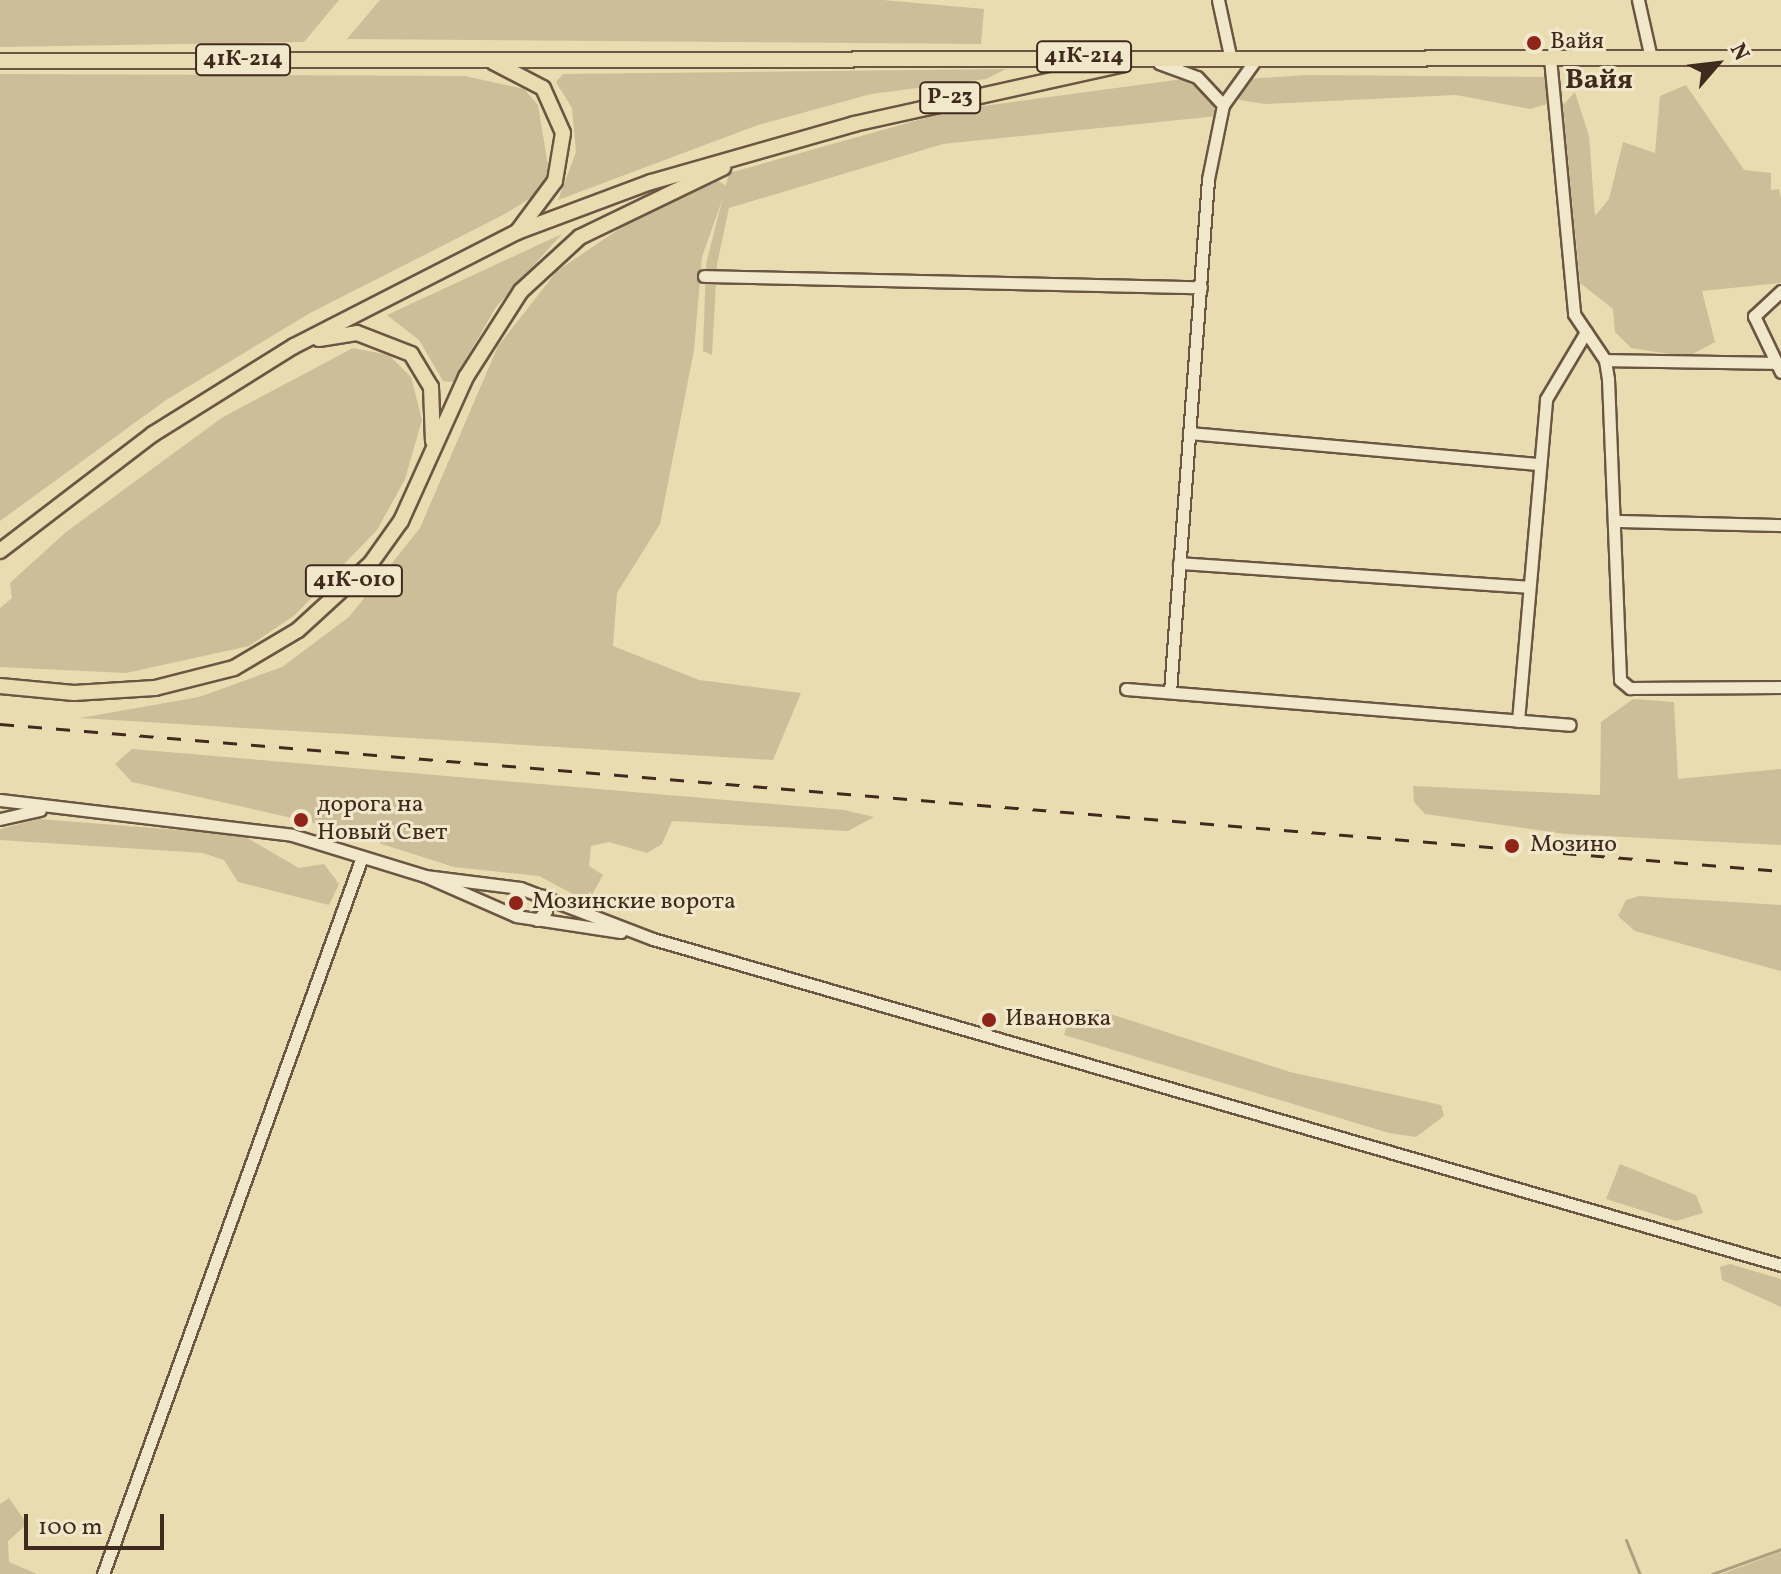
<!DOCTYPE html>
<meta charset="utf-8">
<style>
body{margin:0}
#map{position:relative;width:1781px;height:1574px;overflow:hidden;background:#e9dcb1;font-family:Vollkorn,serif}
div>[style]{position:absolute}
.green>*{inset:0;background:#ccbe98}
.stream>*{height:3px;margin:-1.5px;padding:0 1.5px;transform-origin:1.5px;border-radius:1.5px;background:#b09f7f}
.roads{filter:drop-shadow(2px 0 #6a5642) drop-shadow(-2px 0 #6a5642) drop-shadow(0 2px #6a5642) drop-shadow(0 -2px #6a5642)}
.minor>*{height:11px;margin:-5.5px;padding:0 5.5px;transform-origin:5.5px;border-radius:5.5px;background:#f1e8cc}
.major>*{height:14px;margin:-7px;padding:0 7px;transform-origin:7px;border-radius:7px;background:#e9dcb1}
.rail>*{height:3px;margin-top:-1.5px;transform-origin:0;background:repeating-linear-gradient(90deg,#402a1d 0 14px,transparent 0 28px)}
.dots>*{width:22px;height:22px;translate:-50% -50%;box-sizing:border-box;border:4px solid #f1e8cc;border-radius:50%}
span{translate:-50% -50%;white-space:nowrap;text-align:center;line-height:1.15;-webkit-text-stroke:6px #f1e8cc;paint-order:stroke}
.shield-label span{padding:2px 6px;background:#f1e8cc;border:2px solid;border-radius:6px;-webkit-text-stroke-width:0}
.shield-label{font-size:22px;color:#402a1d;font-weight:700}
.poi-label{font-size:24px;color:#402a1d}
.left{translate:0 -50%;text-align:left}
.quarter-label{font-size:28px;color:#402a1d;font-weight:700}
.north{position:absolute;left:1677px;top:24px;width:80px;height:80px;-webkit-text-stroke:6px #f1e8cc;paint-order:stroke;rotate:62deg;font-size:22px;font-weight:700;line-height:32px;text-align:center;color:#402a1d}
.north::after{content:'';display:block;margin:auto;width:28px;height:36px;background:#402a1d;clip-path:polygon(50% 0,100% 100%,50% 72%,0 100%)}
.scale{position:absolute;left:24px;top:1514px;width:140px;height:36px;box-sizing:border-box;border:4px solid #402a1d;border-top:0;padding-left:10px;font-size:24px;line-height:28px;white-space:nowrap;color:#402a1d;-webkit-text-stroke:6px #f1e8cc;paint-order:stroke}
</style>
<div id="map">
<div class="green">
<div style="clip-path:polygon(0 0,339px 0,304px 42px,0 47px)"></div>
<div style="clip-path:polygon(380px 0,883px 0,984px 9px,981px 44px,347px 39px)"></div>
<div style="clip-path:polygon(1006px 69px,986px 79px,871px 94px,758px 125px,558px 200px,576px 152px,572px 108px,556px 82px,563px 74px)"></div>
<div style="clip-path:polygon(0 74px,465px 76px,524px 89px,538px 105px,549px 172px,534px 196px,503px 215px,310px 313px,166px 400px,0 521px)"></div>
<div style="clip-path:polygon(1306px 75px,1546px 77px,1547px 104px,1530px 109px,1456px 95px,1265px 104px,1240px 100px,1234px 91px,1246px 79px)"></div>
<div style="clip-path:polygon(1183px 79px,1207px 94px,1218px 116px,943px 144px,729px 208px,717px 264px,712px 355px,703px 351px,706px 264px,729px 173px,954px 110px)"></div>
<div style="clip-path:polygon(1686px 85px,1744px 170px,1771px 173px,1771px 190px,1779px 189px,1781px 198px,1781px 283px,1702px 291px,1715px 342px,1687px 357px,1631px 348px,1615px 332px,1613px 309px,1580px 283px,1563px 105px,1575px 92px,1589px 136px,1595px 216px,1609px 199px,1623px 142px,1655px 153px,1660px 96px)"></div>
<div style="clip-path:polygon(718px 181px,727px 186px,702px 257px,694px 350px,660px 524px,617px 593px,613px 646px,699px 680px,801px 693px,773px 760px,80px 718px,199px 697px,282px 667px,349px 617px,420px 528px,498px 346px,557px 271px,628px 223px)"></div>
<div style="clip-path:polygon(562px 234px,496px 307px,453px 382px,443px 381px,419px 340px,387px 315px)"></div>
<div style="clip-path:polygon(353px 348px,389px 355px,411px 377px,422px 420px,405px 479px,377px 530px,295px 615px,249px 646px,126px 673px,0 667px,0 608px,12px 598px,10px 583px,66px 532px,223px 417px)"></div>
<div style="clip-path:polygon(1633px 699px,1674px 702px,1678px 779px,1781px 769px,1781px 845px,1566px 834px,1425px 814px,1414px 802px,1413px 786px,1600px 795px,1601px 722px)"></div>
<div style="clip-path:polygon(132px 749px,844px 810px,874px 817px,848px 831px,672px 821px,662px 844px,647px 853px,609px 842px,591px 846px,589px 866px,603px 875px,588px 902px,539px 876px,454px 867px,319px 824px,132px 782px,115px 764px)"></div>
<div style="clip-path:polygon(39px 819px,242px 835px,299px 868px,324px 864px,339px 884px,329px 905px,238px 882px,224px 860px,203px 853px,0 840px,0 829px)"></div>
<div style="clip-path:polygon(1639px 896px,1781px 905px,1781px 971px,1635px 931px,1618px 916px,1626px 900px)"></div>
<div style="clip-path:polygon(1098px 1010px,1290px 1072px,1441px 1105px,1444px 1116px,1416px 1137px,1389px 1133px,1064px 1035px,1071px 1013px)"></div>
<div style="clip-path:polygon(1620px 1164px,1696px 1195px,1703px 1213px,1676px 1221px,1606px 1199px)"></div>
<div style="clip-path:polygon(1730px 1264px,1781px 1279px,1781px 1307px,1722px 1280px,1720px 1267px)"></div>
<div style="clip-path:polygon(9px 1498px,27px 1524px,8px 1541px,9px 1562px,37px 1574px,0 1574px,0 1504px)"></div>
<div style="clip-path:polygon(1781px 1552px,1781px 1574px,1722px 1574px)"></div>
</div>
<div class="stream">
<div style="left:1626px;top:1540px;width:37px;rotate:68deg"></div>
<div style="left:1712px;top:1574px;width:73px;rotate:-19.9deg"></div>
</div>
<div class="roads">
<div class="minor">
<div style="left:1218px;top:0;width:61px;rotate:77.8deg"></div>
<div style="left:1638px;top:0;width:59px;rotate:77.4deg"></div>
<div style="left:1550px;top:58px;width:257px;rotate:84.6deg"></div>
<div style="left:1574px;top:314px;width:55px;rotate:56deg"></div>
<div style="left:1605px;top:360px;width:19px;rotate:81deg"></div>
<div style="left:1608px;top:379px;width:301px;rotate:87.7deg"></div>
<div style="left:1620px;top:680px;width:13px;rotate:39deg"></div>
<div style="left:1630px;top:688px;width:151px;rotate:-0.4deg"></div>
<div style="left:1159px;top:63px;width:40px;rotate:20.2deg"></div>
<div style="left:1197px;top:77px;width:38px;rotate:47deg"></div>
<div style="left:704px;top:276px;width:497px;rotate:1.3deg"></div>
<div style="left:1781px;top:291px;width:37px;rotate:137deg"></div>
<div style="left:1754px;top:316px;width:62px;rotate:64.3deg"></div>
<div style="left:1605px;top:360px;width:171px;rotate:1deg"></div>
<div style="left:1189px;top:433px;width:350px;rotate:5.1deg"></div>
<div style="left:1615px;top:521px;width:166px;rotate:1.4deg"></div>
<div style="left:1179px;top:563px;width:351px;rotate:3.9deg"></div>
<div style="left:1126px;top:689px;width:445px;rotate:4.6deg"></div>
<div style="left:1170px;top:692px;width:514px;rotate:-85.76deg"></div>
<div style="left:1208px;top:179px;width:76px;rotate:-78.5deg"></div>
<div style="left:1223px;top:105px;width:57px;rotate:-54.3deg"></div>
<div style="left:1518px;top:721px;width:323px;rotate:-85deg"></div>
<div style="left:1546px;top:399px;width:78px;rotate:-59.2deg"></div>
<div style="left:0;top:800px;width:294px;rotate:6.8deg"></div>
<div style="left:292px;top:835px;width:139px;rotate:17.1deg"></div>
<div style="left:425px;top:876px;width:99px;rotate:23.7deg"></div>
<div style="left:516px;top:916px;width:106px;rotate:8.7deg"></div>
<div style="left:0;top:819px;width:41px;rotate:-12.7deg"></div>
<div style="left:425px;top:876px;width:96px;rotate:7.2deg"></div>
<div style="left:520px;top:888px;width:142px;rotate:21deg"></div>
<div style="left:653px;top:939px;width:1174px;rotate:16.12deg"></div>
<div style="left:537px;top:920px;width:13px;rotate:-45deg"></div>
<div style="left:546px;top:911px;width:16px;rotate:-104deg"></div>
<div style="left:103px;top:1574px;width:762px;rotate:-70.14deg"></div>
</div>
<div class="major">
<div style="left:0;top:61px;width:1781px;rotate:-0.1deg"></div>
<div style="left:493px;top:62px;width:56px;rotate:27.5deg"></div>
<div style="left:543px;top:88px;width:49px;rotate:66deg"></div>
<div style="left:563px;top:133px;width:49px;rotate:99.5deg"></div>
<div style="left:555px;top:181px;width:64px;rotate:126.7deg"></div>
<div style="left:319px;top:339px;width:38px;rotate:-9deg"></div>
<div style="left:357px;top:333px;width:58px;rotate:21.3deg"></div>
<div style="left:411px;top:354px;width:39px;rotate:59deg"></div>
<div style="left:431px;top:387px;width:54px;rotate:87.9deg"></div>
<div style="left:0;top:551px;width:193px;rotate:-37.4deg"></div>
<div style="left:153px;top:434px;width:166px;rotate:-32deg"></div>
<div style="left:294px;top:346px;width:250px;rotate:-27.1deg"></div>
<div style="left:517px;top:232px;width:143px;rotate:-20.5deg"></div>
<div style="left:651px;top:182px;width:211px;rotate:-15.9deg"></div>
<div style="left:854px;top:124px;width:273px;rotate:-12.5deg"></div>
<div style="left:0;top:686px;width:74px;rotate:5.4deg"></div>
<div style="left:74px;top:693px;width:81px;rotate:-3.5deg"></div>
<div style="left:155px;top:688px;width:81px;rotate:-14.2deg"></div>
<div style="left:234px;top:668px;width:74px;rotate:-30.7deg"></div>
<div style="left:298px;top:630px;width:99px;rotate:-42.5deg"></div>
<div style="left:371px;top:563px;width:52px;rotate:-54.5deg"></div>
<div style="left:401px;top:521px;width:158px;rotate:-65.7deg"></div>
<div style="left:466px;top:377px;width:102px;rotate:-57.4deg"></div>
<div style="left:521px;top:291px;width:80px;rotate:-42.5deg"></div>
<div style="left:580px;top:237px;width:159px;rotate:-25.8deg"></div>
</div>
</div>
<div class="rail">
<div style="left:0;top:724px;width:1787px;rotate:4.72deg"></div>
</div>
<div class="dots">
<div style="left:1534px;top:43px;background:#8f2418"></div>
<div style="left:301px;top:820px;background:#8f2418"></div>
<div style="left:1512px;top:846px;background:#8f2418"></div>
<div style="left:516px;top:903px;background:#8f2418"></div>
<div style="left:989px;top:1020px;background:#8f2418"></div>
</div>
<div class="shield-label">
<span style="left:1084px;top:57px">41К-214</span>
<span style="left:243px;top:60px">41К-214</span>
<span style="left:950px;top:98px">Р-23</span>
<span style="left:354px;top:581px">41К-010</span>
</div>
<div class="poi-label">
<span class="left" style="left:1550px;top:43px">Вайя</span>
<span class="left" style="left:317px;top:820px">дорога на<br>Новый Свет</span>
<span class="left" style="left:1530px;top:846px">Мозино</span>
<span class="left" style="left:532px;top:903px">Мозинские ворота</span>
<span class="left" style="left:1005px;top:1020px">Ивановка</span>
</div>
<div class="quarter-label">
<span style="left:1599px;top:81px">Вайя</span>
</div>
<div class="north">N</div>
<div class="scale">100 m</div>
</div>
